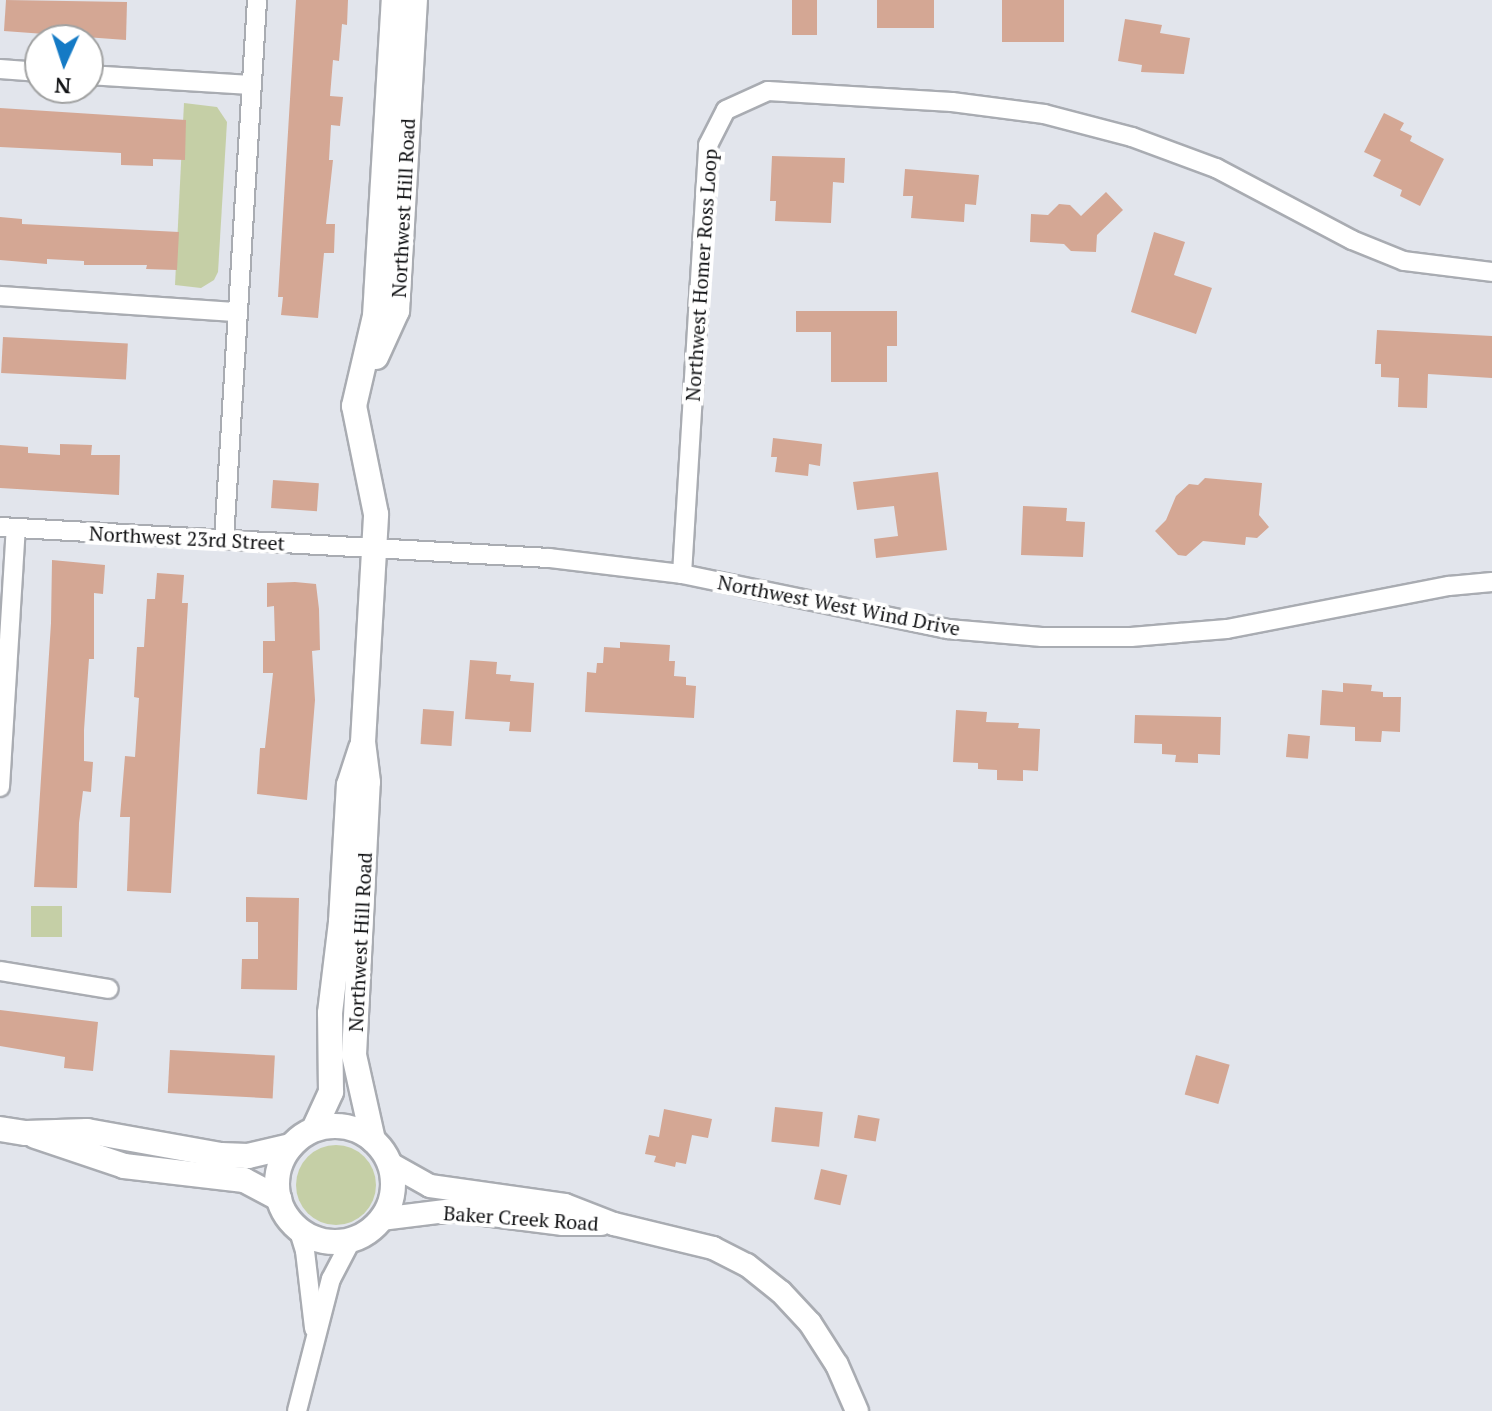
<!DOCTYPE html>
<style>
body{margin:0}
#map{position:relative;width:1492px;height:1411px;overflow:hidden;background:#e2e5ec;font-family:"PT Serif",serif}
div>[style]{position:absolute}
.green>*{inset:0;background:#c5cfa6;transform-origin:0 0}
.round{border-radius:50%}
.building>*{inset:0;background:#d4a794;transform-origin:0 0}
.roads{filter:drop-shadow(2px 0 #a9acb2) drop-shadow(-2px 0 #a9acb2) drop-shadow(0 2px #a9acb2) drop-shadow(0 -2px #a9acb2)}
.minor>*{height:18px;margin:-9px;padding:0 9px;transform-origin:9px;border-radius:9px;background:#fff}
.tertiary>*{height:22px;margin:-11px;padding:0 11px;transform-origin:11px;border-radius:11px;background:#fff}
.secondary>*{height:24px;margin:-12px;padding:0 12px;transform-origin:12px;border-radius:12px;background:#fff}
.secondary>.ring{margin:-12px;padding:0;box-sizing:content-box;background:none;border:24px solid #fff;border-radius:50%}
span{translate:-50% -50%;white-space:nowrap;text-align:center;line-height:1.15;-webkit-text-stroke:8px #fff;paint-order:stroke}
.street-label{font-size:20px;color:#121315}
.north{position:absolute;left:24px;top:24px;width:80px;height:80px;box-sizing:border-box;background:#fff;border:2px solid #a0a1a1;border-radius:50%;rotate:183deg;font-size:22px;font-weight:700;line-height:32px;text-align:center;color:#121315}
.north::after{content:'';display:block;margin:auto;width:28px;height:36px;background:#147ac5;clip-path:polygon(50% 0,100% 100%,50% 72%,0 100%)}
</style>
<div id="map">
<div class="green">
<div style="clip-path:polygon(184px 103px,217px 107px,227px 122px,218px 272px,214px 280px,201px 288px,175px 285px)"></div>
<div style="left:62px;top:906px;width:31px;height:31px;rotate:90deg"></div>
<div class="round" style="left:296px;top:1145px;width:80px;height:80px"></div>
</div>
<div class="building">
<div style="clip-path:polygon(6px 0,127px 2px,126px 40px,4px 31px)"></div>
<div style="clip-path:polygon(296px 0,348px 0,347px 25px,342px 24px,339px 61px,333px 60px,330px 96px,343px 97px,340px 126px,331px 125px,329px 160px,333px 160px,326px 224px,335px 224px,334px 253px,324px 253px,318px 318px,281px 315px,283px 297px,278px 297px)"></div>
<div style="left:792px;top:0;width:25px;height:35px"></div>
<div style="left:877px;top:0;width:57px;height:28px"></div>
<div style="left:1002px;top:0;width:62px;height:42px"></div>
<div style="clip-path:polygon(1125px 19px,1162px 25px,1160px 33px,1190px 38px,1184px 74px,1141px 72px,1142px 65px,1118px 61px)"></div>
<div style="clip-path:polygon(0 108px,186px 120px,185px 160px,153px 159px,153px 166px,121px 165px,121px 153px,0 147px)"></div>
<div style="clip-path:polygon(1384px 113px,1404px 123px,1400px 130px,1412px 136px,1410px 141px,1444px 159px,1420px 206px,1400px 196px,1402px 190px,1373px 176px,1381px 160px,1364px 152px)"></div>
<div style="clip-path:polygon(772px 156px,845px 158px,844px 183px,833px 182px,831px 223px,775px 221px,776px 201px,770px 201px)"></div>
<div style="clip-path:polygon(905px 169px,979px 175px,976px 205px,965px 204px,964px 222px,911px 218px,913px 196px,903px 196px)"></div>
<div style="clip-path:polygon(1106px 192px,1123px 210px,1097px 235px,1096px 252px,1071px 251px,1064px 244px,1030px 242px,1031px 214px,1048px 215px,1059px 204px,1070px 205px,1081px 216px)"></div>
<div style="clip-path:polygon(0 217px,22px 219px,22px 224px,179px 232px,177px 270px,146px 269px,147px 265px,84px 265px,84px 261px,47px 259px,47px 264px,0 260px)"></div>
<div style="clip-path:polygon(1154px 232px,1185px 242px,1174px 275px,1212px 288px,1196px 334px,1131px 312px)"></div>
<div style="clip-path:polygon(796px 311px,897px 311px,897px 346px,887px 346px,887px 382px,831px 382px,831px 332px,796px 332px)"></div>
<div style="clip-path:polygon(1377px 330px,1492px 336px,1492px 378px,1428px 374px,1427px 408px,1398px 407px,1399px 378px,1381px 377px,1381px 364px,1375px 364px)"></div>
<div style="left:3px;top:337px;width:125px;height:36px;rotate:3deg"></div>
<div style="clip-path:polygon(773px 438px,822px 444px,820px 466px,809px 464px,808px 476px,775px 472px,777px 457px,771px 457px)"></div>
<div style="clip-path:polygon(60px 444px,92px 445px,91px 455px,120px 455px,119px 495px,0 488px,0 445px,28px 447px,28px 453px,60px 455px)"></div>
<div style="clip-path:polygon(938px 472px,947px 550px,876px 558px,874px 539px,898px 536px,894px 506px,857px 510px,853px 482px)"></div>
<div style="clip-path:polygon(1205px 478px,1262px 483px,1259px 515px,1269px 527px,1257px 538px,1246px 537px,1245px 545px,1203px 541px,1186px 556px,1178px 555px,1155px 531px,1166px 520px,1176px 496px,1189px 484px,1198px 485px)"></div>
<div style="left:273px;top:480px;width:46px;height:28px;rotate:4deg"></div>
<div style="clip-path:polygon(1023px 506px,1067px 508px,1066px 521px,1085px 522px,1083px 557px,1021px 555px)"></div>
<div style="clip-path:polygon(52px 560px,105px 565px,103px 594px,94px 593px,94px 659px,89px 659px,84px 730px,84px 761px,93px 762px,91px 792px,83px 791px,79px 823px,77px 888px,34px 887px,51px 623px)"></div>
<div style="clip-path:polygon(157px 573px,184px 575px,182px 603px,188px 603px,171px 893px,127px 891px,130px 817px,120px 817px,125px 756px,135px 757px,139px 698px,134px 697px,137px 647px,144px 647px,147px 599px,155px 599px)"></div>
<div style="clip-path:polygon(295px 582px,316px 584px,319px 609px,320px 650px,312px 651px,315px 700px,307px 800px,257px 794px,260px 748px,265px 748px,273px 673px,263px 673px,263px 641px,275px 641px,274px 606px,267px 607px,267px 583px)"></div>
<div style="clip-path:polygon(620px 642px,670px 645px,669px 661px,675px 661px,674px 676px,686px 677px,686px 685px,696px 686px,694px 718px,585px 712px,587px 672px,596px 673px,597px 663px,603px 663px,604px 647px,620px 648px)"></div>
<div style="clip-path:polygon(470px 660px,497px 662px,496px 674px,511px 675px,510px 681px,534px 683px,531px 732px,509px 731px,510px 722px,465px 719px)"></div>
<div style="clip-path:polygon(1343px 683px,1372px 685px,1371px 691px,1383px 692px,1383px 697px,1401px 697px,1400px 732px,1382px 731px,1381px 742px,1355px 741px,1355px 727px,1320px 725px,1322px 690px,1343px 692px)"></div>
<div style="left:423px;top:709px;width:31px;height:35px;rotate:4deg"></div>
<div style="clip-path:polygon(956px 710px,987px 712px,986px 722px,1019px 723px,1018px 728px,1040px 729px,1038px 771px,1023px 770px,1023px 781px,997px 780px,997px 770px,978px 769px,978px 763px,953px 762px)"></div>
<div style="clip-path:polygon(1135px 715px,1221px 717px,1220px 755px,1198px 754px,1198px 763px,1175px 762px,1176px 755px,1162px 754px,1162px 744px,1134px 743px)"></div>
<div style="left:1288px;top:734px;width:22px;height:23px;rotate:5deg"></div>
<div style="clip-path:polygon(246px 897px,299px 898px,297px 990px,241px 989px,242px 959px,258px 959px,258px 922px,246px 922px)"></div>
<div style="clip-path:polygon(0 1010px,98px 1022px,93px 1071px,64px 1068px,65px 1057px,0 1046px)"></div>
<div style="left:170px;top:1050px;width:105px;height:43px;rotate:3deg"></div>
<div style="left:1196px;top:1055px;width:35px;height:41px;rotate:16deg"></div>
<div style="left:775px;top:1107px;width:48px;height:35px;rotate:6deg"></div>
<div style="clip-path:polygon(664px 1109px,712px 1119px,708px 1138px,692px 1135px,686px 1164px,676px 1162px,675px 1167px,654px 1162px,656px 1156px,645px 1154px,649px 1135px,659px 1137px)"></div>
<div style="left:858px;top:1115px;width:22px;height:23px;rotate:10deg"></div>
<div style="left:821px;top:1169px;width:27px;height:31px;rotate:13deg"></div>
</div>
<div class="roads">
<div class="minor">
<div style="left:0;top:69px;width:40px;rotate:4.3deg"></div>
<div style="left:88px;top:75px;width:163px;rotate:3.5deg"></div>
<div style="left:0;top:296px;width:237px;rotate:3.9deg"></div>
<div style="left:0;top:527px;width:550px;rotate:3.23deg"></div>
<div style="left:549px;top:558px;width:134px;rotate:6.9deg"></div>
<div style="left:682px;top:574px;width:272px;rotate:11.7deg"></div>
<div style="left:948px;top:629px;width:94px;rotate:4.9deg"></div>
<div style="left:1042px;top:637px;width:89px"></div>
<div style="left:1131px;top:637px;width:96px;rotate:-4.8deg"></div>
<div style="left:1227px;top:629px;width:226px;rotate:-11deg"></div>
<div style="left:1449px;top:586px;width:43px;rotate:-5.3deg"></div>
<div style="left:224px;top:540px;width:541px;rotate:-86.5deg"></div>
<div style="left:682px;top:574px;width:430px;rotate:-86.5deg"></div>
<div style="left:708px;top:145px;width:39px;rotate:-63deg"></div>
<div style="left:726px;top:110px;width:46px;rotate:-24.3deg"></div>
<div style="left:768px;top:91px;width:184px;rotate:3.4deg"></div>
<div style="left:952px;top:102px;width:93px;rotate:7.4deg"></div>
<div style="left:1044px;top:114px;width:91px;rotate:14.6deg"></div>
<div style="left:1132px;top:137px;width:90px;rotate:20.3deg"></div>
<div style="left:1216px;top:168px;width:154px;rotate:27.9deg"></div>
<div style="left:1352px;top:240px;width:56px;rotate:22deg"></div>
<div style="left:1404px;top:261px;width:89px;rotate:7.1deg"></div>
<div style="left:0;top:787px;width:259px;rotate:-86.5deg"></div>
<div style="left:0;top:971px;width:110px;rotate:9.4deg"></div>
<div style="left:298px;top:1228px;width:24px;rotate:73deg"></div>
<div style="left:305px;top:1251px;width:78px;rotate:83.3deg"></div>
<div style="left:297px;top:1411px;width:136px;rotate:-75.6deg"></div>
<div style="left:331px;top:1279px;width:45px;rotate:-62.3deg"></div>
</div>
<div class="tertiary">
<div style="left:389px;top:1163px;width:47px;rotate:29.3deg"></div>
<div style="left:430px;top:1186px;width:136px;rotate:8deg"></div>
<div style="left:565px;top:1205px;width:53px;rotate:21.2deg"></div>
<div style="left:614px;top:1224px;width:102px;rotate:13.6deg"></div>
<div style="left:713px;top:1248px;width:38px;rotate:27deg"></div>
<div style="left:747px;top:1265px;width:43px;rotate:38.5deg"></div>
<div style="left:781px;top:1292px;width:42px;rotate:46.9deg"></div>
<div style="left:810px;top:1323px;width:50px;rotate:57.3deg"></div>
<div style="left:837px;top:1365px;width:50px;rotate:66.5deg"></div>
<div style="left:381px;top:1219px;width:73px;rotate:-7.1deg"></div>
<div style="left:453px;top:1210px;width:111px;rotate:7.3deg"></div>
<div style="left:563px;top:1224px;width:38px"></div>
</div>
<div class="secondary">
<div style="left:376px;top:357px;width:51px;rotate:-65.5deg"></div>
<div style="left:397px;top:311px;width:312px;rotate:-86.7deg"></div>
<div class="ring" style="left:277px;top:1126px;width:92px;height:92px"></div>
<div style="left:0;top:1129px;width:26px;rotate:9deg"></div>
<div style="left:26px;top:1133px;width:61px;rotate:-1.9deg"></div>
<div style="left:87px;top:1131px;width:136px;rotate:10.2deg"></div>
<div style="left:221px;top:1155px;width:27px;rotate:2deg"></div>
<div style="left:248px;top:1156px;width:44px;rotate:-13.1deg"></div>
<div style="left:314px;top:1129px;width:41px;rotate:-65.3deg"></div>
<div style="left:331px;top:1092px;width:79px;rotate:-90.7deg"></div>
<div style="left:330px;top:1013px;width:92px;rotate:-83.1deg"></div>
<div style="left:341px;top:922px;width:137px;rotate:-86.7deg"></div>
<div style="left:349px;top:785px;width:39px;rotate:-72deg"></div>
<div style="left:35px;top:1136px;width:94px;rotate:18.6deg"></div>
<div style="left:124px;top:1166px;width:121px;rotate:6.7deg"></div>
<div style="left:244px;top:1180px;width:40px;rotate:28deg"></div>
<div style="left:373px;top:1140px;width:87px;rotate:-102.6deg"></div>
<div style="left:354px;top:1055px;width:273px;rotate:-87.1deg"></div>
<div style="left:368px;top:782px;width:40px;rotate:-97.1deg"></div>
<div style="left:363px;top:742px;width:228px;rotate:-86.7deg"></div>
<div style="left:376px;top:514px;width:110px;rotate:-101.5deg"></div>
<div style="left:354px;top:406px;width:92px;rotate:-76.9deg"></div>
<div style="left:375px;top:316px;width:317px;rotate:-86.6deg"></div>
</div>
</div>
<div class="street-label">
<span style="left:403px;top:208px;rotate:-87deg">Northwest Hill Road</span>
<span style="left:701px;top:275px;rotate:-86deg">Northwest Homer Ross Loop</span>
<span style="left:187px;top:538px;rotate:3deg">Northwest 23rd Street</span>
<span style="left:839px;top:605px;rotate:11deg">Northwest West Wind Drive</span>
<span style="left:360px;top:942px;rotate:-87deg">Northwest Hill Road</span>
<span style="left:521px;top:1218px;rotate:4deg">Baker Creek Road</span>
</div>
<div class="north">N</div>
</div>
